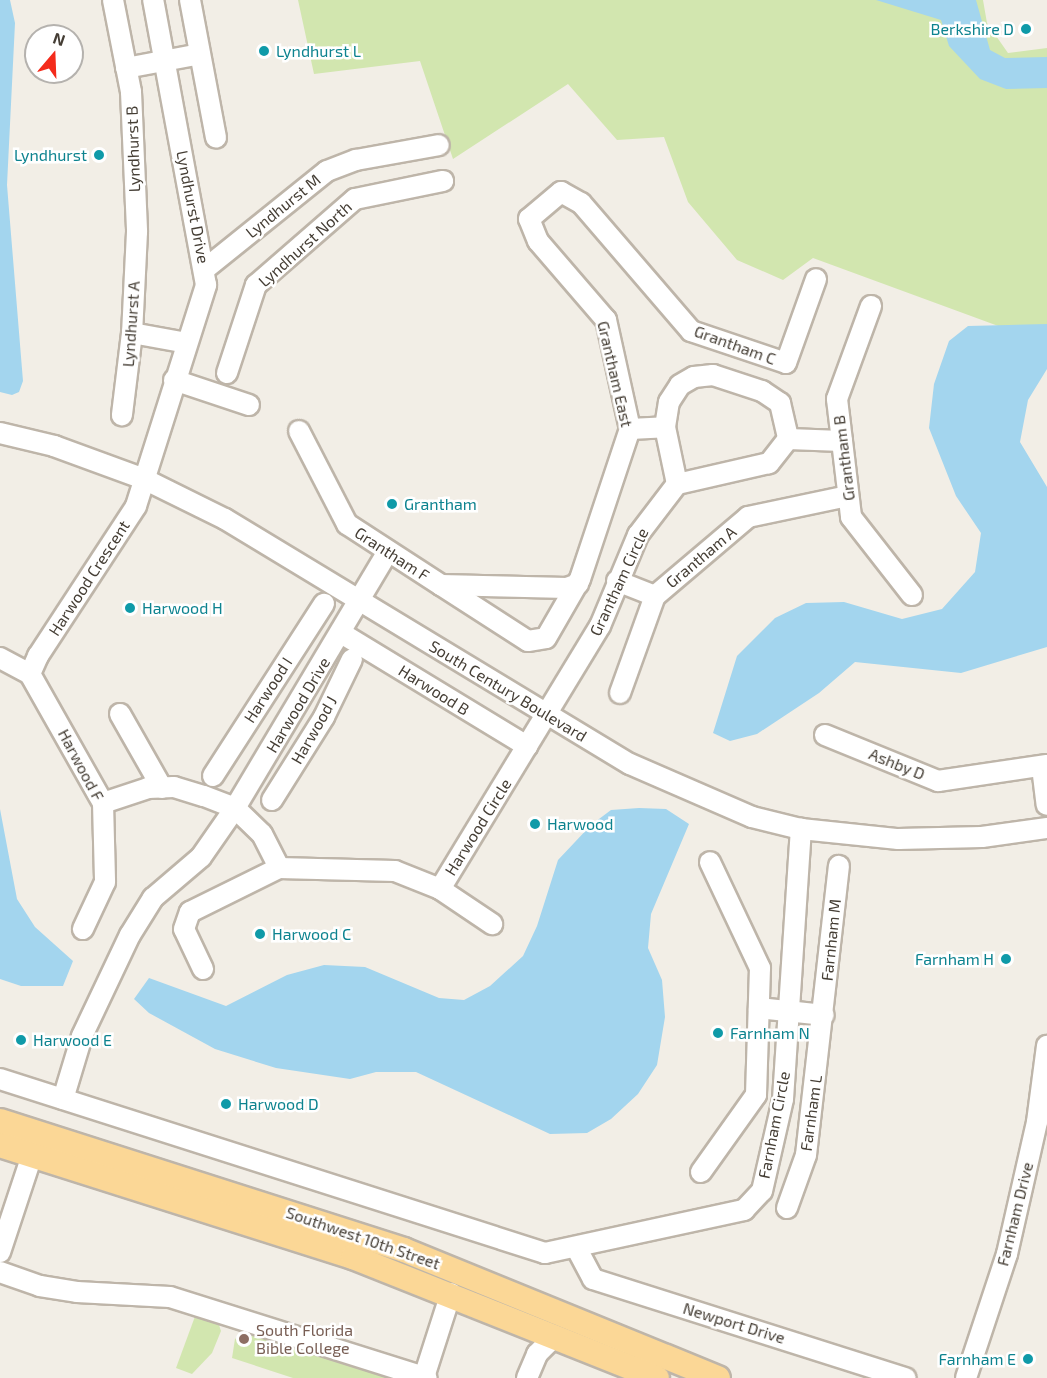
<!DOCTYPE html>
<style>
body{margin:0}
#map{position:relative;width:1047px;height:1378px;overflow:hidden;background:#f2eee6;font-family:"Exo 2",sans-serif}
div>[style]{position:absolute}
.green>*{inset:0;background:#d2e6af}
.water>*{inset:0;background:#a3d5ee}
.roads{filter:drop-shadow(2px 0 #beb5a9) drop-shadow(-2px 0 #beb5a9) drop-shadow(0 2px #beb5a9) drop-shadow(0 -2px #beb5a9)}
.minor>*{height:20px;margin:-10px;padding:0 10px;transform-origin:10px;border-radius:10px;background:#fff}
.major>*{height:24px;margin:-12px;padding:0 12px;transform-origin:12px;border-radius:12px;background:#fbd796}
.dots>*{width:16px;height:16px;translate:-50% -50%;box-sizing:border-box;border:3px solid #fff;border-radius:50%}
span{translate:-50% -50%;white-space:nowrap;text-align:center;line-height:1.15;-webkit-text-stroke:5px #fff;paint-order:stroke}
.culture-label{font-size:16px;color:#0d838f}
.right{translate:-100% -50%;text-align:right}
.left{translate:0 -50%;text-align:left}
.street-label{font-size:16px;color:#453e35}
.education-label{font-size:16px;color:#785e54}
.north{position:absolute;left:24px;top:24px;width:60px;height:60px;box-sizing:border-box;background:#fff;border:2px solid #b5b2ae;border-radius:50%;rotate:19deg;font-size:16px;font-weight:700;line-height:24px;text-align:center;color:#453e35}
.north::after{content:'';display:block;margin:auto;width:21px;height:27px;background:#f42b1b;clip-path:polygon(50% 0,100% 100%,50% 72%,0 100%)}
</style>
<div id="map">
<div class="green">
<div style="clip-path:polygon(298px 0,983px 0,987px 23px,1008px 53px,1047px 48px,1047px 344px,813px 258px,783px 280px,737px 260px,688px 202px,664px 137px,617px 140px,568px 84px,453px 159px,420px 61px,314px 74px)"></div>
<div style="clip-path:polygon(197px 1311px,218px 1322px,221px 1331px,212px 1353px,192px 1374px,176px 1368px)"></div>
<div style="clip-path:polygon(248px 1330px,402px 1378px,293px 1378px,232px 1358px,235px 1339px)"></div>
</div>
<div class="water">
<div style="clip-path:polygon(0 0,10px 0,15px 23px,7px 185px,23px 381px,19px 392px,12px 395px,0 392px)"></div>
<div style="clip-path:polygon(876px 0,976px 0,990px 50px,1005px 58px,1047px 57px,1047px 88px,1006px 89px,980px 79px,949px 46px,941px 20px)"></div>
<div style="clip-path:polygon(1047px 324px,1047px 369px,1028px 400px,1020px 442px,1047px 487px,1047px 647px,961px 673px,855px 662px,819px 693px,757px 734px,730px 741px,713px 733px,737px 656px,775px 618px,806px 603px,844px 602px,902px 619px,942px 609px,975px 572px,981px 533px,956px 496px,929px 428px,934px 384px,949px 341px,968px 326px)"></div>
<div style="clip-path:polygon(639px 808px,666px 809px,689px 824px,651px 914px,648px 948px,662px 980px,665px 1017px,657px 1065px,638px 1094px,611px 1119px,587px 1133px,550px 1134px,416px 1072px,376px 1072px,350px 1079px,276px 1068px,215px 1049px,149px 1013px,134px 999px,149px 978px,226px 1006px,287px 975px,324px 965px,365px 967px,439px 998px,464px 1000px,490px 986px,523px 956px,537px 926px,558px 860px,591px 825px,611px 810px)"></div>
<div style="clip-path:polygon(0 809px,17px 899px,35px 927px,73px 961px,63px 986px,21px 986px,0 979px)"></div>
</div>
<div class="roads">
<div class="minor">
<div style="left:113px;top:0;width:94px;rotate:78.9deg"></div>
<div style="left:131px;top:92px;width:140px;rotate:87.5deg"></div>
<div style="left:137px;top:232px;width:101px;rotate:92.8deg"></div>
<div style="left:132px;top:333px;width:83px;rotate:97deg"></div>
<div style="left:190px;top:0;width:140px;rotate:79.3deg"></div>
<div style="left:126px;top:68px;width:75px;rotate:-10.7deg"></div>
<div style="left:205px;top:269px;width:156px;rotate:-38.8deg"></div>
<div style="left:327px;top:171px;width:31px;rotate:-21deg"></div>
<div style="left:356px;top:160px;width:84px;rotate:-10.2deg"></div>
<div style="left:871px;top:306px;width:99px;rotate:110.1deg"></div>
<div style="left:837px;top:399px;width:119px;rotate:83.2deg"></div>
<div style="left:851px;top:517px;width:99px;rotate:52deg"></div>
<div style="left:132px;top:333px;width:56px;rotate:10.3deg"></div>
<div style="left:227px;top:373px;width:93px;rotate:-71.8deg"></div>
<div style="left:256px;top:285px;width:131px;rotate:-41deg"></div>
<div style="left:355px;top:199px;width:90px;rotate:-11.6deg"></div>
<div style="left:174px;top:380px;width:79px;rotate:18.4deg"></div>
<div style="left:630px;top:429px;width:35px;rotate:-3deg"></div>
<div style="left:299px;top:431px;width:105px;rotate:62.7deg"></div>
<div style="left:347px;top:524px;width:112px;rotate:33deg"></div>
<div style="left:441px;top:585px;width:126px;rotate:1.4deg"></div>
<div style="left:567px;top:588px;width:12px;rotate:-20deg"></div>
<div style="left:0;top:433px;width:56px;rotate:13.5deg"></div>
<div style="left:54px;top:446px;width:96px;rotate:20.1deg"></div>
<div style="left:144px;top:479px;width:90px;rotate:26.3deg"></div>
<div style="left:225px;top:519px;width:473px;rotate:31.2deg"></div>
<div style="left:630px;top:764px;width:133px;rotate:23.5deg"></div>
<div style="left:752px;top:817px;width:50px;rotate:13.8deg"></div>
<div style="left:801px;top:829px;width:98px;rotate:5.9deg"></div>
<div style="left:898px;top:839px;width:84px;rotate:-1.4deg"></div>
<div style="left:982px;top:837px;width:66px;rotate:-7.9deg"></div>
<div style="left:788px;top:439px;width:54px;rotate:2.1deg"></div>
<div style="left:617px;top:581px;width:41px;rotate:21.5deg"></div>
<div style="left:441px;top:585px;width:103px;rotate:32.8deg"></div>
<div style="left:528px;top:641px;width:18px;rotate:-9deg"></div>
<div style="left:546px;top:638px;width:68px;rotate:-60deg"></div>
<div style="left:580px;top:579px;width:158px;rotate:-71.6deg"></div>
<div style="left:630px;top:429px;width:112px;rotate:-102.4deg"></div>
<div style="left:606px;top:320px;width:104px;rotate:-130.7deg"></div>
<div style="left:538px;top:241px;width:24px;rotate:-112deg"></div>
<div style="left:529px;top:219px;width:42px;rotate:-40.2deg"></div>
<div style="left:561px;top:192px;width:23px;rotate:29deg"></div>
<div style="left:581px;top:203px;width:169px;rotate:49.3deg"></div>
<div style="left:691px;top:331px;width:100px;rotate:18.6deg"></div>
<div style="left:786px;top:363px;width:89px;rotate:-70.3deg"></div>
<div style="left:341px;top:633px;width:218px;rotate:31.3deg"></div>
<div style="left:0;top:658px;width:34px;rotate:28deg"></div>
<div style="left:30px;top:674px;width:148px;rotate:60.5deg"></div>
<div style="left:103px;top:803px;width:79px;rotate:88.5deg"></div>
<div style="left:105px;top:882px;width:52px;rotate:115.1deg"></div>
<div style="left:30px;top:674px;width:20px;rotate:-66deg"></div>
<div style="left:38px;top:656px;width:179px;rotate:-56.8deg"></div>
<div style="left:136px;top:506px;width:232px;rotate:-72.4deg"></div>
<div style="left:206px;top:285px;width:290px;rotate:-100.5deg"></div>
<div style="left:620px;top:693px;width:103px;rotate:-70.2deg"></div>
<div style="left:655px;top:596px;width:122px;rotate:-40.3deg"></div>
<div style="left:748px;top:517px;width:102px;rotate:-11.9deg"></div>
<div style="left:120px;top:714px;width:85px;rotate:60.4deg"></div>
<div style="left:825px;top:735px;width:122px;rotate:22.2deg"></div>
<div style="left:938px;top:781px;width:110px;rotate:-8.4deg"></div>
<div style="left:1042px;top:767px;width:38px;rotate:83deg"></div>
<div style="left:213px;top:776px;width:205px;rotate:-57.2deg"></div>
<div style="left:272px;top:800px;width:98px;rotate:-57.9deg"></div>
<div style="left:324px;top:717px;width:64px;rotate:-64.2deg"></div>
<div style="left:103px;top:803px;width:47px;rotate:-18.4deg"></div>
<div style="left:148px;top:788px;width:26px;rotate:-2deg"></div>
<div style="left:174px;top:787px;width:31px;rotate:17deg"></div>
<div style="left:204px;top:796px;width:33px;rotate:21deg"></div>
<div style="left:235px;top:808px;width:37px;rotate:44deg"></div>
<div style="left:262px;top:834px;width:38px;rotate:63deg"></div>
<div style="left:279px;top:868px;width:116px;rotate:1.5deg"></div>
<div style="left:395px;top:871px;width:48px;rotate:21.8deg"></div>
<div style="left:440px;top:889px;width:63px;rotate:33.9deg"></div>
<div style="left:440px;top:889px;width:308px;rotate:-58.7deg"></div>
<div style="left:600px;top:626px;width:99px;rotate:-67.3deg"></div>
<div style="left:638px;top:535px;width:64px;rotate:-52.6deg"></div>
<div style="left:677px;top:484px;width:58px;rotate:-101.9deg"></div>
<div style="left:665px;top:427px;width:25px;rotate:-81deg"></div>
<div style="left:669px;top:402px;width:20px;rotate:-57deg"></div>
<div style="left:680px;top:385px;width:16px;rotate:-30deg"></div>
<div style="left:694px;top:377px;width:19px;rotate:-6deg"></div>
<div style="left:713px;top:375px;width:52px;rotate:18.1deg"></div>
<div style="left:762px;top:391px;width:22px;rotate:34deg"></div>
<div style="left:780px;top:403px;width:37px;rotate:77deg"></div>
<div style="left:788px;top:439px;width:31px;rotate:128deg"></div>
<div style="left:769px;top:463px;width:94px;rotate:167.1deg"></div>
<div style="left:203px;top:969px;width:44px;rotate:-115.4deg"></div>
<div style="left:184px;top:929px;width:18px;rotate:-71deg"></div>
<div style="left:190px;top:912px;width:99px;rotate:-26.3deg"></div>
<div style="left:759px;top:1008px;width:65px;rotate:6.1deg"></div>
<div style="left:0;top:1079px;width:572px;rotate:17.71deg"></div>
<div style="left:545px;top:1253px;width:204px;rotate:-12.2deg"></div>
<div style="left:744px;top:1210px;width:26px;rotate:-47deg"></div>
<div style="left:762px;top:1191px;width:94px;rotate:-77.1deg"></div>
<div style="left:783px;top:1099px;width:271px;rotate:-86.2deg"></div>
<div style="left:63px;top:1099px;width:66px;rotate:-73.2deg"></div>
<div style="left:82px;top:1036px;width:112px;rotate:-64.6deg"></div>
<div style="left:130px;top:935px;width:44px;rotate:-58.1deg"></div>
<div style="left:153px;top:898px;width:63px;rotate:-40.5deg"></div>
<div style="left:201px;top:857px;width:60px;rotate:-55.2deg"></div>
<div style="left:235px;top:808px;width:299px;rotate:-59.2deg"></div>
<div style="left:701px;top:1172px;width:95px;rotate:-54.5deg"></div>
<div style="left:756px;top:1095px;width:127px;rotate:-88.2deg"></div>
<div style="left:760px;top:968px;width:117px;rotate:-115.3deg"></div>
<div style="left:787px;top:1208px;width:56px;rotate:-70.3deg"></div>
<div style="left:806px;top:1155px;width:291px;rotate:-83.5deg"></div>
<div style="left:577px;top:1249px;width:34px;rotate:62deg"></div>
<div style="left:593px;top:1279px;width:328px;rotate:17.6deg"></div>
<div style="left:0;top:1252px;width:115px;rotate:-71.7deg"></div>
<div style="left:0;top:1272px;width:42px;rotate:19.3deg"></div>
<div style="left:40px;top:1286px;width:37px;rotate:9deg"></div>
<div style="left:77px;top:1292px;width:93px;rotate:3.1deg"></div>
<div style="left:170px;top:1297px;width:269px;rotate:17.5deg"></div>
<div style="left:424px;top:1377px;width:88px;rotate:-72.2deg"></div>
<div style="left:527px;top:1378px;width:26px;rotate:-67deg"></div>
<div style="left:537px;top:1354px;width:25px;rotate:-45deg"></div>
<div style="left:966px;top:1378px;width:131px;rotate:-71.7deg"></div>
<div style="left:1007px;top:1254px;width:135px;rotate:-77.2deg"></div>
<div style="left:1037px;top:1122px;width:77px;rotate:-82.5deg"></div>
</div>
<div class="major">
<div style="left:0;top:1121px;width:424px;rotate:17.7deg"></div>
<div style="left:404px;top:1250px;width:339px;rotate:22.2deg"></div>
<div style="left:0;top:1145px;width:370px;rotate:17.6deg"></div>
<div style="left:353px;top:1257px;width:327px;rotate:21.7deg"></div>
</div>
</div>
<div class="dots">
<div style="left:1026px;top:29px;background:#0f9aa8"></div>
<div style="left:264px;top:51px;background:#0f9aa8"></div>
<div style="left:99px;top:155px;background:#0f9aa8"></div>
<div style="left:392px;top:504px;background:#0f9aa8"></div>
<div style="left:130px;top:608px;background:#0f9aa8"></div>
<div style="left:535px;top:824px;background:#0f9aa8"></div>
<div style="left:260px;top:934px;background:#0f9aa8"></div>
<div style="left:1006px;top:959px;background:#0f9aa8"></div>
<div style="left:718px;top:1033px;background:#0f9aa8"></div>
<div style="left:21px;top:1040px;background:#0f9aa8"></div>
<div style="left:226px;top:1104px;background:#0f9aa8"></div>
<div style="left:244px;top:1339px;background:#8d6e63"></div>
<div style="left:1028px;top:1359px;background:#0f9aa8"></div>
</div>
<div class="culture-label">
<span class="right" style="left:1014px;top:29px">Berkshire D</span>
<span class="left" style="left:276px;top:51px">Lyndhurst L</span>
<span class="right" style="left:87px;top:155px">Lyndhurst</span>
<span class="left" style="left:404px;top:504px">Grantham</span>
<span class="left" style="left:142px;top:608px">Harwood H</span>
<span class="left" style="left:547px;top:824px">Harwood</span>
<span class="left" style="left:272px;top:934px">Harwood C</span>
<span class="right" style="left:994px;top:959px">Farnham H</span>
<span class="left" style="left:730px;top:1033px">Farnham N</span>
<span class="left" style="left:33px;top:1040px">Harwood E</span>
<span class="left" style="left:238px;top:1104px">Harwood D</span>
<span class="right" style="left:1016px;top:1359px">Farnham E</span>
</div>
<div class="street-label">
<span style="left:133px;top:149px;rotate:-92deg">Lyndhurst B</span>
<span style="left:283px;top:206px;rotate:-39deg">Lyndhurst M</span>
<span style="left:193px;top:207px;rotate:79deg">Lyndhurst Drive</span>
<span style="left:305px;top:244px;rotate:-42deg">Lyndhurst North</span>
<span style="left:131px;top:324px;rotate:-86deg">Lyndhurst A</span>
<span style="left:735px;top:345px;rotate:20deg">Grantham C</span>
<span style="left:615px;top:374px;rotate:77deg">Grantham East</span>
<span style="left:844px;top:458px;rotate:-97deg">Grantham B</span>
<span style="left:392px;top:554px;rotate:33deg">Grantham F</span>
<span style="left:701px;top:557px;rotate:-40deg">Grantham A</span>
<span style="left:89px;top:578px;rotate:-57deg">Harwood Crescent</span>
<span style="left:619px;top:582px;rotate:-65deg">Grantham Circle</span>
<span style="left:268px;top:690px;rotate:-57deg">Harwood I</span>
<span style="left:434px;top:690px;rotate:32deg">Harwood B</span>
<span style="left:508px;top:691px;rotate:31deg">South Century Boulevard</span>
<span style="left:298px;top:705px;rotate:-59deg">Harwood Drive</span>
<span style="left:314px;top:730px;rotate:-60deg">Harwood J</span>
<span style="left:897px;top:764px;rotate:22deg">Ashby D</span>
<span style="left:81px;top:765px;rotate:62deg">Harwood F</span>
<span style="left:478px;top:827px;rotate:-58deg">Harwood Circle</span>
<span style="left:831px;top:940px;rotate:-84deg">Farnham M</span>
<span style="left:811px;top:1113px;rotate:-82deg">Farnham L</span>
<span style="left:774px;top:1125px;rotate:-79deg">Farnham Circle</span>
<span style="left:1015px;top:1214px;rotate:-76deg">Farnham Drive</span>
<span style="left:363px;top:1238px;rotate:19deg">Southwest 10th Street</span>
<span style="left:734px;top:1323px;rotate:17deg">Newport Drive</span>
</div>
<div class="education-label">
<span class="left" style="left:256px;top:1339px">South Florida<br>Bible College</span>
</div>
<div class="north">N</div>
</div>
